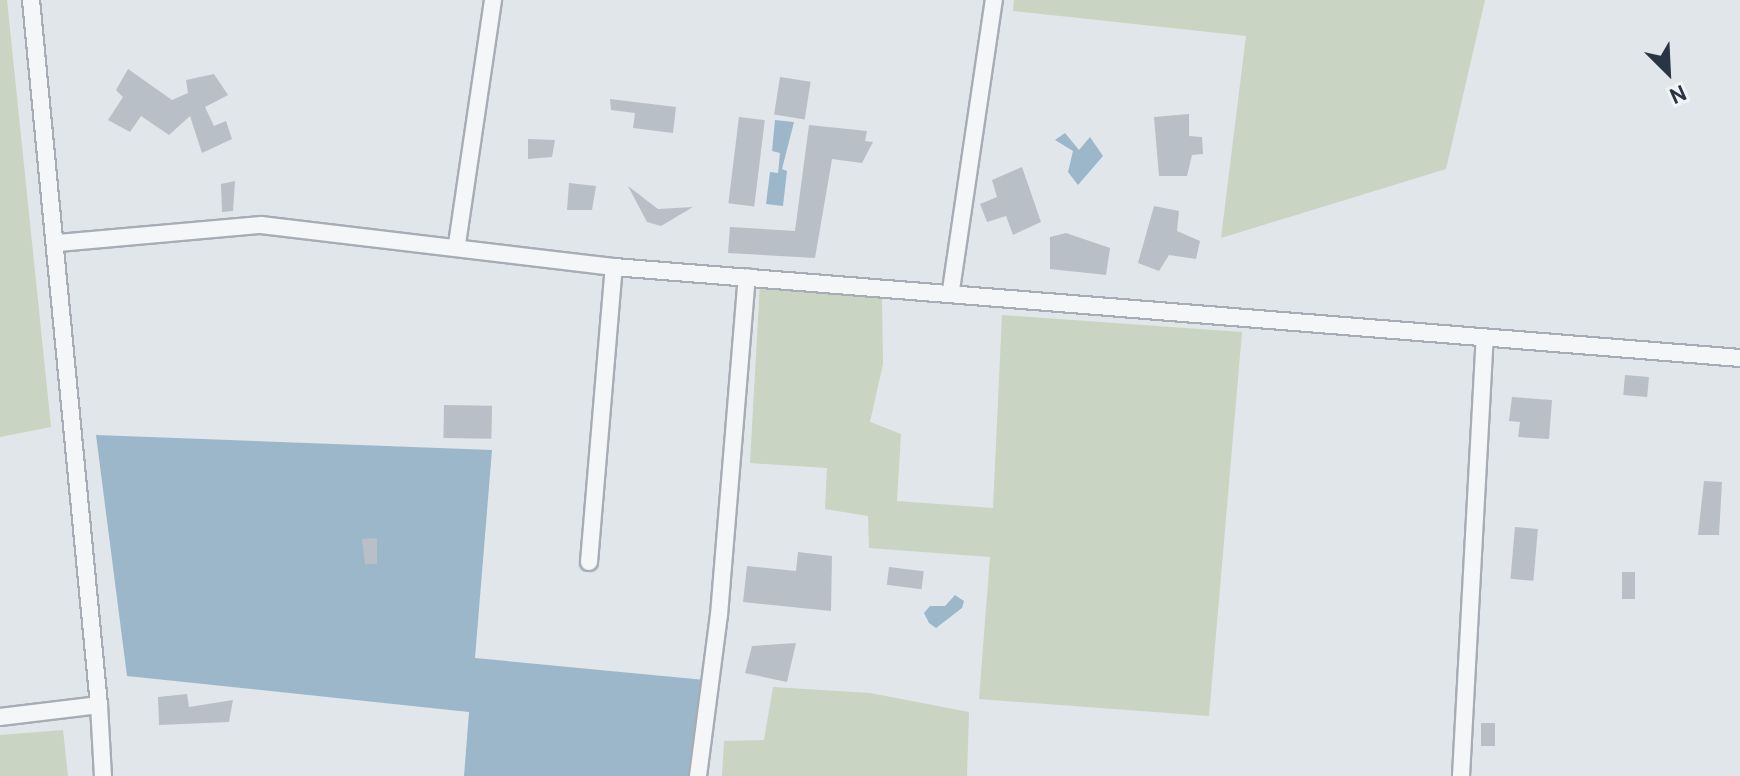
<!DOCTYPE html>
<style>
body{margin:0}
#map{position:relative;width:1740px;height:776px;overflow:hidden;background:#e1e6ea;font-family:Cabin,sans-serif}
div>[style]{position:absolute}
.green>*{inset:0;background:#c9d4c2}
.water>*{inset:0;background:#9cb7ca}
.building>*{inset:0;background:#b8bfc7;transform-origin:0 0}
.roads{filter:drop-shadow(2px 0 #a6adb4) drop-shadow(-2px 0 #a6adb4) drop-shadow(0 2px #a6adb4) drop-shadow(0 -2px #a6adb4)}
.street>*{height:16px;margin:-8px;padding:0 8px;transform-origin:8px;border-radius:8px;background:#f4f6f8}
span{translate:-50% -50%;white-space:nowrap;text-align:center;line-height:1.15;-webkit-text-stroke:7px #f1f4f7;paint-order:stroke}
.north{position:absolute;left:1628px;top:32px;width:80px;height:80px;-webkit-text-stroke:6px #f1f4f7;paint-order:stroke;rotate:156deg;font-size:22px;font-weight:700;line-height:32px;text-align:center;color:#293542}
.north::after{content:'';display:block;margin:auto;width:28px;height:36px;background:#293542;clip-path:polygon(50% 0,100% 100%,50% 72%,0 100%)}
</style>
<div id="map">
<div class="green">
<div style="clip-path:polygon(0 0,7px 0,51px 427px,0 437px)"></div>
<div style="clip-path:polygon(1014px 0,1485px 0,1446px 169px,1221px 238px,1246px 36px,1013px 11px)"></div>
<div style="clip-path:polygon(760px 283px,882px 298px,883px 364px,870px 422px,901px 434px,897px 501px,993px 508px,1002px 315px,1242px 332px,1209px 716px,979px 699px,990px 557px,869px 548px,868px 516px,825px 509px,827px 468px,750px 463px)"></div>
<div style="clip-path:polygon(773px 687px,870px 693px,969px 712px,967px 776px,722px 776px,724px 741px,764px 740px)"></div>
<div style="clip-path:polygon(63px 730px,68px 776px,0 776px,0 735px)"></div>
</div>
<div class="water">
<div style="clip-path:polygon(775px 120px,794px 122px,782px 169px,787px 171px,783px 206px,766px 204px,770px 172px,778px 173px,780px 153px,772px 151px)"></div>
<div style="clip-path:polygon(1065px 133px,1079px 150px,1090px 137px,1103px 156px,1078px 185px,1068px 172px,1073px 151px,1055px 140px)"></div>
<div style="clip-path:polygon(96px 435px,492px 450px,475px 658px,705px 680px,695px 776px,464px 776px,469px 712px,127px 676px)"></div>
<div style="clip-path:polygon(955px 595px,964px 601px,962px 608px,936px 628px,929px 623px,924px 613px,930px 606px,945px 606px)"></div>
</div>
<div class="building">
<div style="clip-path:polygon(128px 69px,172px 100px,188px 93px,186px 80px,214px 74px,228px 95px,205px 107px,214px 126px,226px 121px,232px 139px,202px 153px,190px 116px,169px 135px,141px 116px,130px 132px,108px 120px,123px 97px,116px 90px)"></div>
<div style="left:780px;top:77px;width:31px;height:38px;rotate:9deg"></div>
<div style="clip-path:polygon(610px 99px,676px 107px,673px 133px,633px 128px,635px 113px,611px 110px)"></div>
<div style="clip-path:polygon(1189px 114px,1189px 136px,1202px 137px,1203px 154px,1192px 155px,1187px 176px,1159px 176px,1154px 117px)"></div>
<div style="left:739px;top:117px;width:26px;height:87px;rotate:7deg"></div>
<div style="clip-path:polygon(809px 125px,867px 131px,865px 141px,873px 142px,862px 163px,832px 159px,815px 258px,728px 253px,730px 227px,795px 231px)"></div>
<div style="clip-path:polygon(528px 139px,555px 140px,552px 157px,528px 159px)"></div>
<div style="clip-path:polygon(1022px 167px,1041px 222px,1013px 235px,1006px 216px,987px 222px,980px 204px,997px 197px,992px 180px)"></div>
<div style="clip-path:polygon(235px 181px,233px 211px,222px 212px,221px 184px)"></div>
<div style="clip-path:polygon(569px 183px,596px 186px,592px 210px,567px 210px)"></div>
<div style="clip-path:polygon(628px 186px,658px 209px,693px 207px,661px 226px,647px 222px)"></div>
<div style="clip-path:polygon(1154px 206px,1179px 211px,1177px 231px,1200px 241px,1196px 259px,1169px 255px,1159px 271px,1138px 263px)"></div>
<div style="clip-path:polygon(1066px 233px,1110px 248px,1106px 275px,1050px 269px,1050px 237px)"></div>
<div style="left:1625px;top:375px;width:24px;height:20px;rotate:5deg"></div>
<div style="clip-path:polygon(1512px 397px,1552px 400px,1549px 439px,1518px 437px,1520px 422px,1509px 421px)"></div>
<div style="left:444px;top:405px;width:48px;height:33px;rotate:1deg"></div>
<div style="clip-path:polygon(1704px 481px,1722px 482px,1719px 535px,1698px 535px)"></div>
<div style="left:1515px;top:527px;width:23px;height:52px;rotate:5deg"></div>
<div style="clip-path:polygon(377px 538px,377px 564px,365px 564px,362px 539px)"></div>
<div style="clip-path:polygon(798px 552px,832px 556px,831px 611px,743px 602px,747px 566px,796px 571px)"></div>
<div style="left:889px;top:567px;width:35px;height:18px;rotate:7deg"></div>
<div style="left:1622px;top:572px;width:13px;height:27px"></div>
<div style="clip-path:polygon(796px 643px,787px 682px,745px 673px,752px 646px)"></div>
<div style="clip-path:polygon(187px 694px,189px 707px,233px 700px,229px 722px,159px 725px,158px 697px)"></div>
<div style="left:1481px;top:723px;width:14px;height:23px"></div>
</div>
<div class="roads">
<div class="street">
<div style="left:58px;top:243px;width:204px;rotate:-5.1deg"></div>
<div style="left:261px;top:225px;width:355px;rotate:6.8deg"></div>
<div style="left:614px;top:267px;width:1130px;rotate:4.62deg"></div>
<div style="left:457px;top:244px;width:247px;rotate:-81.6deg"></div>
<div style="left:951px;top:290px;width:293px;rotate:-81.6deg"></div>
<div style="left:589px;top:562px;width:296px;rotate:-85.2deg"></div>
<div style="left:99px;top:705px;width:71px;rotate:86.8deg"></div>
<div style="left:0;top:717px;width:100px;rotate:-6.9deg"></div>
<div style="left:99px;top:705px;width:708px;rotate:-95.51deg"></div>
<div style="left:698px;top:776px;width:162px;rotate:-82.6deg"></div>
<div style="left:719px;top:615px;width:339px;rotate:-85.3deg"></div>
<div style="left:1461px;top:776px;width:438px;rotate:-86.9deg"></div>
</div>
</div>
<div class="north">N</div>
</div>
